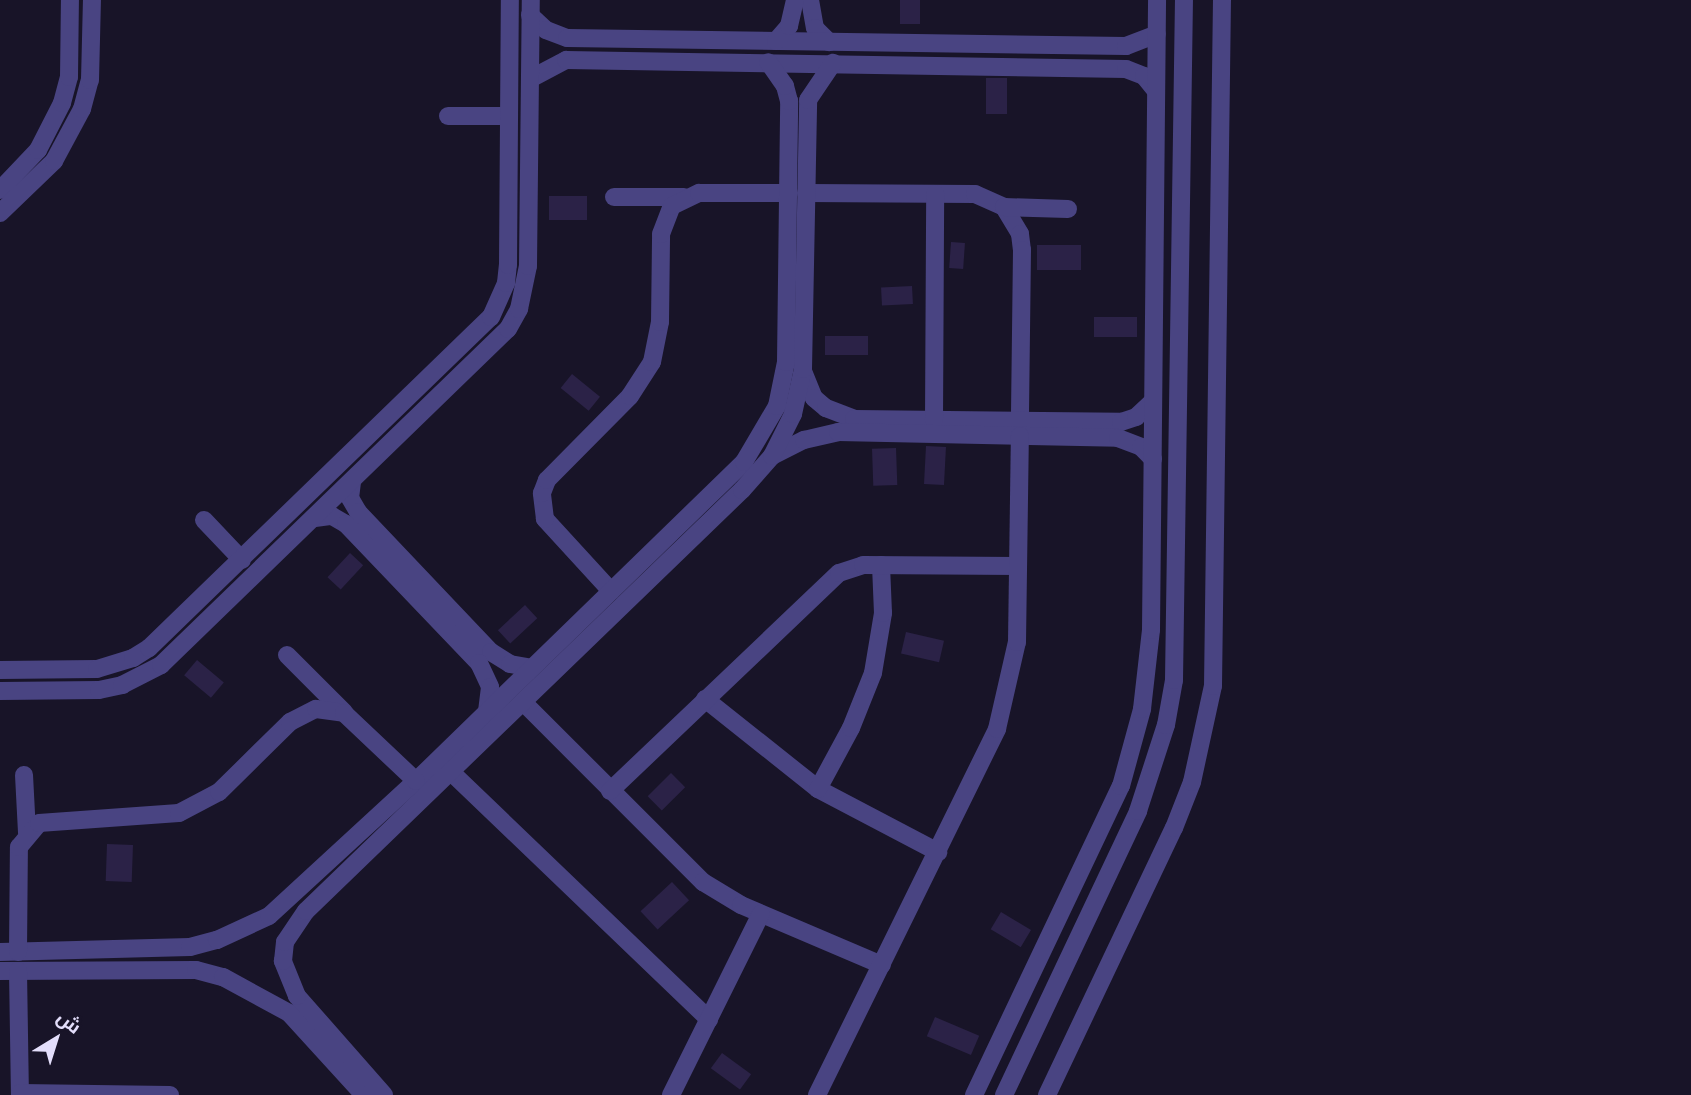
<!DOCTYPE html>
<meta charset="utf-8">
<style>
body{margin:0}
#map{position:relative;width:1691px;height:1095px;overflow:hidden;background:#181428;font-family:Jost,Cairo,sans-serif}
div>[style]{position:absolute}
.building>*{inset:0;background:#2b2247;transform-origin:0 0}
.minor>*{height:18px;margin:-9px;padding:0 9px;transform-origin:9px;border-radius:9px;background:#494482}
span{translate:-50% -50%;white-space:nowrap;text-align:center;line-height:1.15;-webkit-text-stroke:5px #181428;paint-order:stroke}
.north{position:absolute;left:21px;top:1004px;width:70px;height:70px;-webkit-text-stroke:5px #181428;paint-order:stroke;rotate:38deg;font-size:19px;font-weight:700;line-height:28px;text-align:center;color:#e3defb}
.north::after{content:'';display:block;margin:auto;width:24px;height:32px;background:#e3defb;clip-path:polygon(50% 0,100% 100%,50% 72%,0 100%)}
</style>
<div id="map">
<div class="building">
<div style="left:900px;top:0;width:20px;height:24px"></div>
<div style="left:986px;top:78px;width:21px;height:36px"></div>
<div style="left:549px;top:196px;width:38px;height:24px"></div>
<div style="left:951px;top:242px;width:14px;height:26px;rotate:4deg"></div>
<div style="left:1037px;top:245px;width:44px;height:25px"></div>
<div style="left:912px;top:286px;width:18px;height:31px;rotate:87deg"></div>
<div style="left:1094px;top:317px;width:43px;height:20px"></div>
<div style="left:868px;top:336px;width:19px;height:43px;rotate:90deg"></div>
<div style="left:572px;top:374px;width:36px;height:18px;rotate:39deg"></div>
<div style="left:926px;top:446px;width:20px;height:38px;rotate:3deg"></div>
<div style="left:896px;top:448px;width:37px;height:24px;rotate:88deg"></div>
<div style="left:350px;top:553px;width:18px;height:33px;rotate:43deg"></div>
<div style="left:525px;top:605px;width:18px;height:37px;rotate:47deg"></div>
<div style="left:906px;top:632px;width:39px;height:22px;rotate:13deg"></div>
<div style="left:197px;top:660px;width:35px;height:20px;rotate:40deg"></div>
<div style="left:671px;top:773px;width:20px;height:33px;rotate:45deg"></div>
<div style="left:107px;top:844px;width:26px;height:37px;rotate:2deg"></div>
<div style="left:672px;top:882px;width:25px;height:43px;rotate:47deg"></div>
<div style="left:1001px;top:912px;width:35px;height:20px;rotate:31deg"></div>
<div style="left:935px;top:1017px;width:48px;height:21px;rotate:23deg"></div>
<div style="left:722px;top:1053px;width:36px;height:19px;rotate:36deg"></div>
</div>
<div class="minor">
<div style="left:810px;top:0;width:28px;rotate:80deg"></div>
<div style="left:815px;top:28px;width:20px;rotate:45deg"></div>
<div style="left:530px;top:15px;width:22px;rotate:43deg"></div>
<div style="left:546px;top:30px;width:22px;rotate:21deg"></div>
<div style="left:567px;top:38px;width:559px;rotate:0.82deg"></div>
<div style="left:1126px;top:46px;width:33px;rotate:-21deg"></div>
<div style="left:776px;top:41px;width:20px;rotate:-49deg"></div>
<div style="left:789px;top:26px;width:27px;rotate:-77deg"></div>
<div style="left:530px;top:79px;width:41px;rotate:-27.8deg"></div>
<div style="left:566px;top:60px;width:560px;rotate:0.92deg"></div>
<div style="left:1126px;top:69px;width:19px;rotate:21deg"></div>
<div style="left:1144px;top:76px;width:19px;rotate:51deg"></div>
<div style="left:448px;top:116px;width:61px"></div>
<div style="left:0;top:190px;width:55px;rotate:-46.5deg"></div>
<div style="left:38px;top:150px;width:53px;rotate:-62.9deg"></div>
<div style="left:62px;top:103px;width:27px;rotate:-75deg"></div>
<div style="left:69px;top:77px;width:77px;rotate:-89.3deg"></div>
<div style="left:806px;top:193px;width:169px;rotate:0.3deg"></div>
<div style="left:975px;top:194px;width:32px;rotate:24deg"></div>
<div style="left:1004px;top:207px;width:31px;rotate:59deg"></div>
<div style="left:1020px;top:234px;width:16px;rotate:83deg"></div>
<div style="left:1022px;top:250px;width:172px;rotate:90.7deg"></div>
<div style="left:614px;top:197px;width:70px"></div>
<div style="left:1004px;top:207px;width:64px;rotate:1.8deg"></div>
<div style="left:0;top:213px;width:75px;rotate:-43.9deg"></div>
<div style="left:54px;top:161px;width:59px;rotate:-61.7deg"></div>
<div style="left:82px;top:109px;width:30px;rotate:-75deg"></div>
<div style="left:90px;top:80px;width:80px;rotate:-88.6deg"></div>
<div style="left:803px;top:371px;width:29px;rotate:68deg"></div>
<div style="left:814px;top:398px;width:16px;rotate:40deg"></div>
<div style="left:826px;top:408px;width:30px;rotate:21deg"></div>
<div style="left:854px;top:419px;width:267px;rotate:0.6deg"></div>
<div style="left:1121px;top:422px;width:16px;rotate:-18deg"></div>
<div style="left:1136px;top:417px;width:23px;rotate:-43deg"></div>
<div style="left:934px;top:420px;width:226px;rotate:-89.7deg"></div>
<div style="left:772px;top:456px;width:36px;rotate:-27deg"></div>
<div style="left:804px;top:440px;width:35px;rotate:-13deg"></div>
<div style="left:838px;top:432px;width:280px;rotate:1.2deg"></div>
<div style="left:1118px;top:438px;width:25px;rotate:21deg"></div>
<div style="left:1141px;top:447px;width:17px;rotate:45deg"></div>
<div style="left:352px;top:482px;width:16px;rotate:97deg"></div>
<div style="left:350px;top:498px;width:16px;rotate:60deg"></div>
<div style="left:358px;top:512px;width:193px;rotate:46.5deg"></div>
<div style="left:491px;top:652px;width:22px;rotate:32deg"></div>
<div style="left:510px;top:664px;width:22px;rotate:10deg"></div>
<div style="left:315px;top:518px;width:17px;rotate:-7deg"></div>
<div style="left:332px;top:516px;width:16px;rotate:30deg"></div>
<div style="left:346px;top:524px;width:192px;rotate:46.3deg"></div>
<div style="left:479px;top:663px;width:26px;rotate:65deg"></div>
<div style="left:490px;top:687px;width:25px;rotate:97deg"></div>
<div style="left:204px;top:520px;width:55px;rotate:46.5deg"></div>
<div style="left:611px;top:591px;width:98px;rotate:-132.5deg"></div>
<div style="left:545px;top:519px;width:26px;rotate:-97deg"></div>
<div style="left:542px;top:493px;width:14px;rotate:-69deg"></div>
<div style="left:547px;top:480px;width:118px;rotate:-45.3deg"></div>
<div style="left:630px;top:396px;width:40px;rotate:-57.1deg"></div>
<div style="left:652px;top:362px;width:41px;rotate:-78.7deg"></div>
<div style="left:660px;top:322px;width:88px;rotate:-89.3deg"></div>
<div style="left:661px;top:234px;width:30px;rotate:-69deg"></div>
<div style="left:672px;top:206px;width:30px;rotate:-26deg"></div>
<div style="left:699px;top:193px;width:87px"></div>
<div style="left:287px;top:655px;width:81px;rotate:45deg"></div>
<div style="left:0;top:670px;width:97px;rotate:-0.6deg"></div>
<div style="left:97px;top:669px;width:38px;rotate:-17deg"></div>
<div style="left:133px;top:658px;width:19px;rotate:-32deg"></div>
<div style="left:149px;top:648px;width:476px;rotate:-44.1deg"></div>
<div style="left:491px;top:317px;width:37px;rotate:-66deg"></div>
<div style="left:506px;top:283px;width:18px;rotate:-84deg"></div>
<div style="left:508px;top:265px;width:265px;rotate:-89.6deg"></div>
<div style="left:0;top:691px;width:99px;rotate:-0.6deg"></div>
<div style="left:99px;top:690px;width:24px;rotate:-12deg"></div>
<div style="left:122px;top:685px;width:44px;rotate:-27.1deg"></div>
<div style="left:161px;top:665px;width:483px;rotate:-44.1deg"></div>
<div style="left:508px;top:329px;width:23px;rotate:-61deg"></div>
<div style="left:519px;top:309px;width:44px;rotate:-78.2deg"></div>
<div style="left:528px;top:266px;width:266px;rotate:-89.4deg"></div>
<div style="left:705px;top:699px;width:144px;rotate:38.5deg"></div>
<div style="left:818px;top:789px;width:136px;rotate:27.7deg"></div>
<div style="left:523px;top:702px;width:255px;rotate:45deg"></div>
<div style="left:703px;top:882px;width:44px;rotate:31.2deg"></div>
<div style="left:741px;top:905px;width:153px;rotate:23.1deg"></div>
<div style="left:450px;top:771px;width:359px;rotate:43.8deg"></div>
<div style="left:24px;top:775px;width:58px;rotate:87deg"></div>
<div style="left:818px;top:789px;width:69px;rotate:-61.6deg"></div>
<div style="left:851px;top:728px;width:59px;rotate:-68.2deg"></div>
<div style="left:873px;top:673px;width:61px;rotate:-80.5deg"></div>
<div style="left:883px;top:613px;width:48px;rotate:-92.4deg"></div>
<div style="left:610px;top:791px;width:316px;rotate:-43.6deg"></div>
<div style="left:839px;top:573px;width:25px;rotate:-18deg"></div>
<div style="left:863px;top:565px;width:155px;rotate:0.4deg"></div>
<div style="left:0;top:952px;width:190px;rotate:-1.5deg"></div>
<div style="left:190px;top:947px;width:28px;rotate:-15deg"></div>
<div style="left:217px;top:940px;width:57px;rotate:-24.8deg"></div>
<div style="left:269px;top:916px;width:200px;rotate:-42.6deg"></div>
<div style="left:416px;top:781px;width:458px;rotate:-44.2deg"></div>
<div style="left:744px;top:462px;width:65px;rotate:-59.5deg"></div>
<div style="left:777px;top:406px;width:45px;rotate:-78.4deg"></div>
<div style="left:786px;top:362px;width:261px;rotate:-89.3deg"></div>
<div style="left:789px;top:101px;width:16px;rotate:-105deg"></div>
<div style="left:785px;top:86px;width:29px;rotate:-125deg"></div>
<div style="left:18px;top:952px;width:105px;rotate:-89.5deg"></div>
<div style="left:19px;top:847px;width:31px;rotate:-50deg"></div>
<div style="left:39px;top:823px;width:140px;rotate:-4.1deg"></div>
<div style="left:179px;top:813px;width:45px;rotate:-27.7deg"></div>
<div style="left:219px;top:792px;width:100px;rotate:-44.6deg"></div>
<div style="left:290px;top:722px;width:29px;rotate:-27deg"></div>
<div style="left:316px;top:709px;width:28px;rotate:8deg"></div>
<div style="left:344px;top:713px;width:99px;rotate:43.4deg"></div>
<div style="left:0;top:971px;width:196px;rotate:-0.3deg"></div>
<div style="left:196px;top:970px;width:28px;rotate:15deg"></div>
<div style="left:223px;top:977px;width:75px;rotate:28.6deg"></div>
<div style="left:289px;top:1013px;width:111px;rotate:47.6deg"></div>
<div style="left:18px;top:971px;width:124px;rotate:89.1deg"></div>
<div style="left:20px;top:1093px;width:150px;rotate:0.8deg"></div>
<div style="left:384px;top:1095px;width:132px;rotate:-131.3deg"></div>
<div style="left:297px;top:996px;width:38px;rotate:-112deg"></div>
<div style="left:283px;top:961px;width:19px;rotate:-84deg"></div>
<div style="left:285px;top:942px;width:37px;rotate:-56deg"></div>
<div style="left:306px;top:911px;width:606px;rotate:-44deg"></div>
<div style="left:742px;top:490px;width:45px;rotate:-48.6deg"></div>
<div style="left:772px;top:456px;width:47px;rotate:-63.4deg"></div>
<div style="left:793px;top:414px;width:46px;rotate:-77.5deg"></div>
<div style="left:803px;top:369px;width:269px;rotate:-88.9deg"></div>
<div style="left:808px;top:100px;width:45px;rotate:-56deg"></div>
<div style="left:671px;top:1095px;width:202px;rotate:-63.6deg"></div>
<div style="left:817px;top:1095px;width:408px;rotate:-63.8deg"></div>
<div style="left:997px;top:729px;width:89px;rotate:-77.1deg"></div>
<div style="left:1017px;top:642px;width:206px;rotate:-89.2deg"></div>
<div style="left:974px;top:1095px;width:342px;rotate:-64.6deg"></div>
<div style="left:1121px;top:786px;width:80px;rotate:-74.7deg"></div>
<div style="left:1142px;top:709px;width:80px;rotate:-83.5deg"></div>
<div style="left:1151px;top:630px;width:630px;rotate:-89.45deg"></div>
<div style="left:1004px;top:1095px;width:314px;rotate:-64.7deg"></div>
<div style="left:1138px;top:811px;width:90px;rotate:-72deg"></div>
<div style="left:1166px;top:725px;width:46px;rotate:-79.9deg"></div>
<div style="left:1174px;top:680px;width:680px;rotate:-89.16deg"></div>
<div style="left:1047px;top:1095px;width:296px;rotate:-64.6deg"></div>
<div style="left:1174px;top:828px;width:49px;rotate:-68.6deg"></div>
<div style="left:1192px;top:782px;width:98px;rotate:-77.7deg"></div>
<div style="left:1213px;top:686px;width:686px;rotate:-89.25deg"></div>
</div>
<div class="north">ش</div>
</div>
